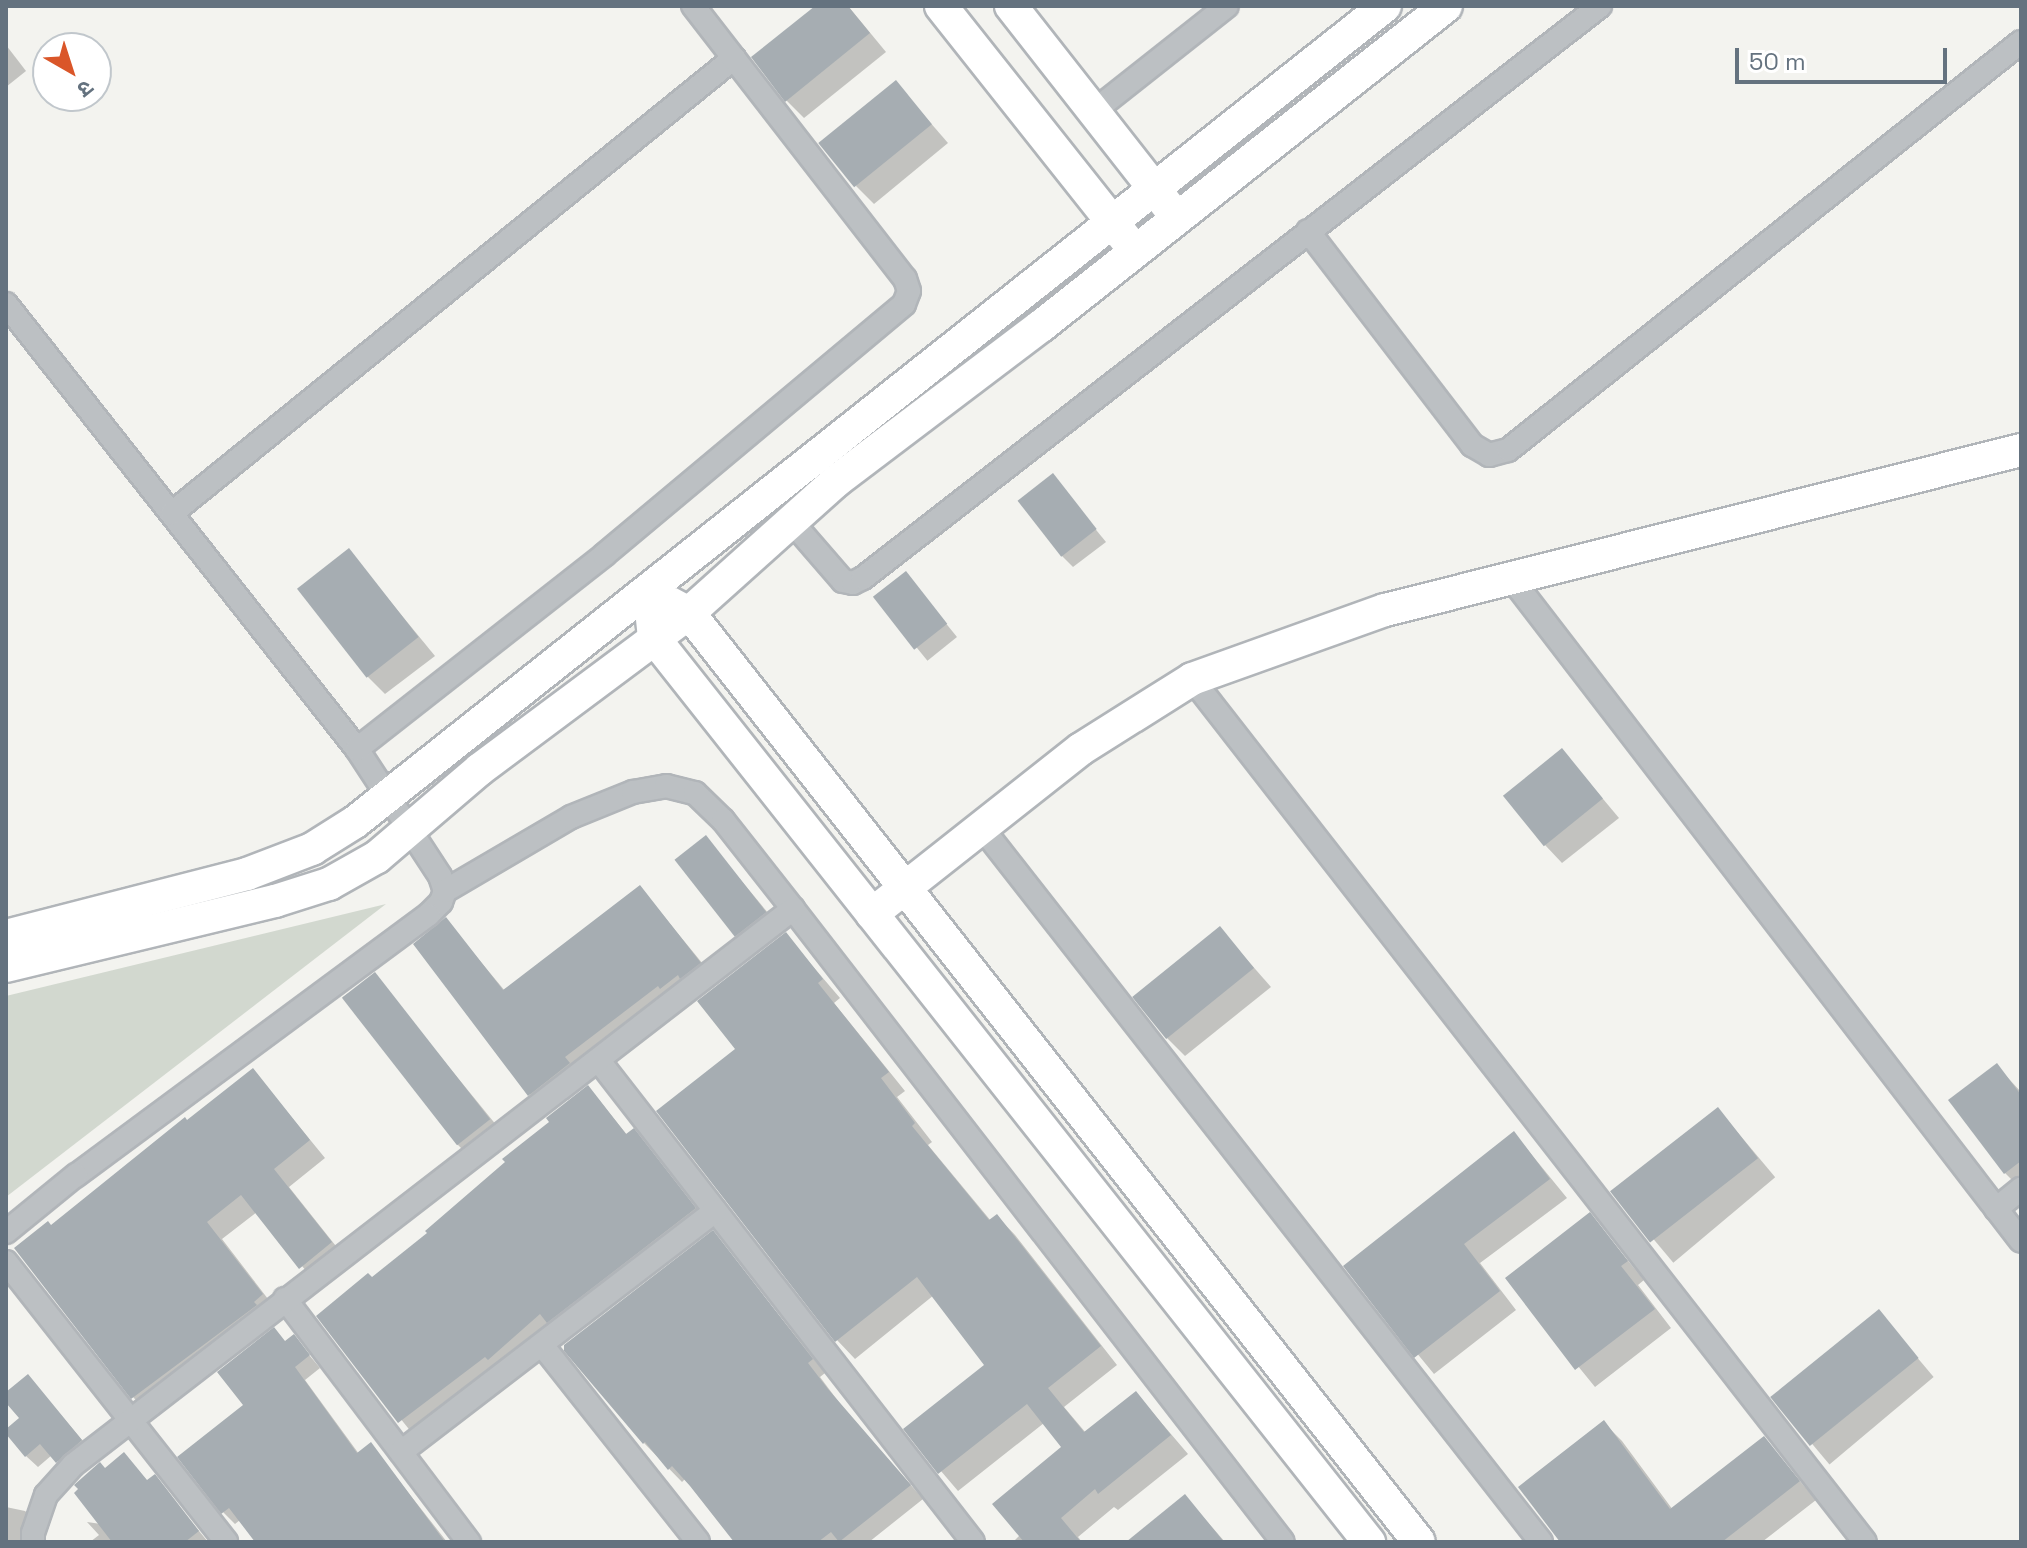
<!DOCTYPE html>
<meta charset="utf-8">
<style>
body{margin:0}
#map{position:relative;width:2027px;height:1548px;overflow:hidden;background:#f3f3ef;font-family:"Space Grotesk","Noto Sans Devanagari",sans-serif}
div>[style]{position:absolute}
.green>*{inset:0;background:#d2d8cf}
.shadow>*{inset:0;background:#0003;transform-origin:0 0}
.building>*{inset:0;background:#a6adb2;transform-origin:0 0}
.roads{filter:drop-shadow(2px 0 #b1b5b9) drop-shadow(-2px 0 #b1b5b9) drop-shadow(0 2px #b1b5b9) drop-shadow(0 -2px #b1b5b9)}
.street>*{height:22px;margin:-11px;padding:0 11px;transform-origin:11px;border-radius:11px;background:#bcc0c3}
.secondary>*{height:32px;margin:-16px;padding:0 16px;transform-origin:16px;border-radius:16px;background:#fff}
span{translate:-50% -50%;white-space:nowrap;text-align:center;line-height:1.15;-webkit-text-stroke:8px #fff;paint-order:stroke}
.frame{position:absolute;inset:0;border:8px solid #64727f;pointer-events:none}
.north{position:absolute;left:32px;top:32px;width:80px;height:80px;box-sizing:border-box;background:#fff;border:2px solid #c1c7cc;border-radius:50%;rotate:141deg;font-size:22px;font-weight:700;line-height:32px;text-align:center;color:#64727f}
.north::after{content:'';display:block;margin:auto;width:28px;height:36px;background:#da5629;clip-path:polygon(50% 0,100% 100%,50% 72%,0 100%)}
.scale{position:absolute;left:1735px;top:48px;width:212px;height:36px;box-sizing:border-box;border:4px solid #64727f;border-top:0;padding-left:10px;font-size:24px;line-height:28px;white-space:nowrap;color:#64727f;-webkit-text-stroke:6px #fff;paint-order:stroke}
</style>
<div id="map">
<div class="green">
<div style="clip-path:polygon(386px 904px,6px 1197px,6px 996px)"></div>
</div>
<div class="shadow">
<div style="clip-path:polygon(818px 6px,848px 6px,886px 52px,804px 118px,786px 100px)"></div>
<div style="clip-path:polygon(6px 45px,26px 71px,6px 87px)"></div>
<div style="clip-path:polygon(896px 83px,948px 143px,874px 204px,856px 186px)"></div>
<div style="clip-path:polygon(1052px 476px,1106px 542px,1073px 567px,1061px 555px)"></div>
<div style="clip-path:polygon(349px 551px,435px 656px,385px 694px,367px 676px)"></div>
<div style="left:906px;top:574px;width:81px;height:38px;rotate:51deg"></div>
<div style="clip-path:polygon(1562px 750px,1619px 818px,1562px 863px,1545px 845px)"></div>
<div style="clip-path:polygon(705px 837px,783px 931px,754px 953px,736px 935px)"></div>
<div style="clip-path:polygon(640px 887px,716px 980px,547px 1111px,530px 1094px,446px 920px,505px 991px)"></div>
<div style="clip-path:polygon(1220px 929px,1271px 987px,1185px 1056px,1167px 1038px)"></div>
<div style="clip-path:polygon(786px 935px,840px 998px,834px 1003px,905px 1091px,897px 1097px,932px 1142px,928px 1145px,991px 1221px,997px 1216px,1015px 1235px,1117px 1365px,1064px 1407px,1086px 1433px,1136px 1393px,1188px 1454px,1118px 1510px,1114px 1507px,1078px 1537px,1082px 1542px,1014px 1541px,1020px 1535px,1064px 1447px,1044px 1423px,958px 1491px,906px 1430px,987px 1365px,934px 1295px,855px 1359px,837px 1340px,738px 1049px)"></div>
<div style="clip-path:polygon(374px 975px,506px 1137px,475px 1162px,457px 1144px,343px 997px)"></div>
<div style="clip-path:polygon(1997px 1066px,2021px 1092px,2021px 1189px,2005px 1173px)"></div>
<div style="clip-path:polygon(253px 1070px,325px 1158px,289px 1187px,347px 1260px,317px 1284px,257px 1212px,222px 1239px,278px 1312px,149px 1414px,133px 1397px,51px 1227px)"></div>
<div style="clip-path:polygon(599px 1100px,628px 1136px,645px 1143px,706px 1221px,412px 1433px,319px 1317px,373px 1280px)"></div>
<div style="left:1718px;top:1109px;width:89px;height:133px;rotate:50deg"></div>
<div style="clip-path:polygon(1514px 1133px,1567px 1198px,1480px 1263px,1516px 1310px,1434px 1374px,1346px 1267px)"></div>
<div style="clip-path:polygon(1590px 1215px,1644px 1280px,1638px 1285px,1671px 1328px,1595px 1387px,1507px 1279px)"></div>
<div style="clip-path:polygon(713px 1233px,825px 1373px,820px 1377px,841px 1405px,923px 1499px,869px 1542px,736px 1542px,685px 1479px,682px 1482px,644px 1443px)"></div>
<div style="left:1879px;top:1312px;width:85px;height:136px;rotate:50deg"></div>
<div style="clip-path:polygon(294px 1337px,320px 1368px,305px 1380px,359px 1454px,371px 1445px,447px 1542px,257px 1542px,240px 1520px,235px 1524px,223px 1512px,246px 1406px)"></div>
<div style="clip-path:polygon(28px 1376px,93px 1453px,69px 1473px,52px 1455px,38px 1467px,26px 1456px,21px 1418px,6px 1400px,6px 1394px)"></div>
<div style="clip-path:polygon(1604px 1423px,1622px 1441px,1673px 1510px,1764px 1439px,1816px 1500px,1762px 1542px,1562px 1542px)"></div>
<div style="clip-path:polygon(105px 1470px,148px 1482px,155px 1477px,208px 1542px,90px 1542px,99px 1535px,87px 1522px,101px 1524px)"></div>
<div style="clip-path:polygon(1185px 1496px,1225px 1542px,1141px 1542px)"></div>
<div style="clip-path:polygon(6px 1507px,25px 1511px,37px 1522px,33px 1542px,6px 1542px)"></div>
</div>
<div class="building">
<div style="clip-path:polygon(815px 6px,848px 6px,870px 33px,785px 102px,751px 57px)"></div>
<div style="left:896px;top:80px;width:57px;height:100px;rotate:51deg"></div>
<div style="left:1053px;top:473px;width:71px;height:45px;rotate:52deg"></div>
<div style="left:349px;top:548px;width:113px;height:66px;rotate:52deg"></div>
<div style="left:906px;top:571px;width:67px;height:42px;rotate:52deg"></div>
<div style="left:1562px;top:748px;width:65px;height:76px;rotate:51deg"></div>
<div style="left:706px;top:835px;width:98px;height:40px;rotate:52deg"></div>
<div style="clip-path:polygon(640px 885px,701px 963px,680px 979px,678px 975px,660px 989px,658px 986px,565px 1057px,570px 1063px,528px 1096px,413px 944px,446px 917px,503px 990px)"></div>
<div style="left:1220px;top:926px;width:54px;height:113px;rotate:51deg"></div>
<div style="clip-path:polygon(786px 932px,823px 979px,818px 983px,889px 1072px,881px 1078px,915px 1123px,912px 1126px,989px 1220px,997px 1214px,1101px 1346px,1048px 1388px,1084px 1432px,1136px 1391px,1171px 1435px,1098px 1494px,1095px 1489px,1061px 1518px,1081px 1542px,1024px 1542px,992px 1504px,1061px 1447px,1027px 1404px,938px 1474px,903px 1429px,984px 1365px,917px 1277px,835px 1342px,656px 1111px,735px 1049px,697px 1001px)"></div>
<div style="left:375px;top:972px;width:187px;height:42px;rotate:52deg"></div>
<div style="clip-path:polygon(1997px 1063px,2021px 1095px,2021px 1161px,2004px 1174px,1948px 1100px)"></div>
<div style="clip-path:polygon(253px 1068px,310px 1140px,274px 1169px,332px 1242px,299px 1269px,241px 1195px,207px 1222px,263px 1294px,254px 1302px,257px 1305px,131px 1399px,14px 1248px,48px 1221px,51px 1225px,185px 1117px,187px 1120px)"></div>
<div style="clip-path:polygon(588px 1085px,626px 1134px,634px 1128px,696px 1208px,547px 1323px,540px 1314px,488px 1360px,485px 1357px,398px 1423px,316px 1316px,368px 1273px,372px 1277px,427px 1233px,425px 1231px,505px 1162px,502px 1159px,549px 1122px,546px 1118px)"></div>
<div style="left:1718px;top:1107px;width:65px;height:137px;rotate:52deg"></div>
<div style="clip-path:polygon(1514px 1131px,1550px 1179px,1464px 1244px,1500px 1291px,1414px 1358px,1343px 1266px)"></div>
<div style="clip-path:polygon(1590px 1212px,1628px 1261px,1621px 1266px,1655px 1309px,1575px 1370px,1505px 1278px)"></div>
<div style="clip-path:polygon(713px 1230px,813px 1359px,808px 1363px,828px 1389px,911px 1485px,839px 1542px,831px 1532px,818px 1542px,734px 1542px,690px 1486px,672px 1466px,668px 1470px,645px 1442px,643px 1444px,564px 1351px,564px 1345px)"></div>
<div style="left:1879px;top:1309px;width:63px;height:140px;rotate:51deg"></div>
<div style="clip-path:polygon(274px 1327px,285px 1341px,294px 1334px,310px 1355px,295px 1367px,357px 1453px,371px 1442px,445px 1542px,255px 1542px,229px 1508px,221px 1514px,177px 1457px,243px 1405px,217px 1372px)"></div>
<div style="clip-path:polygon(28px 1374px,82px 1440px,56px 1463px,40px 1444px,25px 1457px,6px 1434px,6px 1429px,19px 1418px,6px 1403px,6px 1392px)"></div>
<div style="clip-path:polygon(1604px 1420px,1670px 1509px,1764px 1436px,1800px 1481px,1722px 1542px,1560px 1542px,1518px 1487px)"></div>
<div style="clip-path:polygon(124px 1452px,147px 1480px,155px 1474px,199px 1531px,185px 1542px,112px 1542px,74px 1493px,78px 1489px,74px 1485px,100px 1462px,105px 1468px)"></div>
<div style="clip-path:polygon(1185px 1494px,1224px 1542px,1126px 1542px)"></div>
</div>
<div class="roads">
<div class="street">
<div style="left:1094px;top:111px;width:169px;rotate:-38.3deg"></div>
<div style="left:1308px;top:231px;width:270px;rotate:52.5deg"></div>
<div style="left:1472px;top:445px;width:20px;rotate:30deg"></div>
<div style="left:1489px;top:455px;width:20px;rotate:-15deg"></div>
<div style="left:1508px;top:450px;width:655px;rotate:-38.5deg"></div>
<div style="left:6px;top:304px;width:567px;rotate:51.73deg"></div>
<div style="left:357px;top:749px;width:152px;rotate:56.8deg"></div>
<div style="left:440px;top:876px;width:16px;rotate:72deg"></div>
<div style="left:445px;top:891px;width:12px;rotate:110deg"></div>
<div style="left:441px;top:902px;width:18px;rotate:135deg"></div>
<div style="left:428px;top:915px;width:438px;rotate:143.5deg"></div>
<div style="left:76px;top:1175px;width:90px;rotate:140.8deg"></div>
<div style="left:172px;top:513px;width:723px;rotate:-38.99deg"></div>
<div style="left:791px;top:521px;width:79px;rotate:49.1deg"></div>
<div style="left:843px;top:581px;width:10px;rotate:11deg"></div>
<div style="left:853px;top:583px;width:11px;rotate:-27deg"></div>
<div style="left:863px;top:578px;width:933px;rotate:-37.82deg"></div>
<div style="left:1511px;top:578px;width:836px;rotate:52.43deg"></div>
<div style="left:1192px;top:679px;width:1094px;rotate:52.05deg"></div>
<div style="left:357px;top:749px;width:314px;rotate:-38.1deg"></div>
<div style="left:604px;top:555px;width:391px;rotate:-39.9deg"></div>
<div style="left:904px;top:304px;width:14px;rotate:-69deg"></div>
<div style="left:909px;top:291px;width:13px;rotate:-108deg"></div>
<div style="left:905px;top:279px;width:346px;rotate:-127.8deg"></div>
<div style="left:982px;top:828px;width:907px;rotate:51.94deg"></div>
<div style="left:445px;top:891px;width:146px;rotate:-30.4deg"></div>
<div style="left:571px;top:817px;width:67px;rotate:-22deg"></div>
<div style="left:633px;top:792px;width:34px;rotate:-10deg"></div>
<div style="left:666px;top:786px;width:30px;rotate:14deg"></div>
<div style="left:695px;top:793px;width:39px;rotate:44deg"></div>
<div style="left:723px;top:820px;width:113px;rotate:51.8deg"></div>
<div style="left:793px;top:909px;width:800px;rotate:52.26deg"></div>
<div style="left:599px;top:1061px;width:609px;rotate:52.13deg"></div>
<div style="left:1996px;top:1209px;width:32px;rotate:-39deg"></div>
<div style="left:6px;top:1262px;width:356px;rotate:51.8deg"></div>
<div style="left:285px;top:1299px;width:305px;rotate:52.9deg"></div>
<div style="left:542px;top:1345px;width:251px;rotate:51.6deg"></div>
<div style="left:401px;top:1452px;width:396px;rotate:-37.5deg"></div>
<div style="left:33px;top:1542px;width:9px;rotate:-90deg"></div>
<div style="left:33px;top:1533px;width:40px;rotate:-71.1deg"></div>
<div style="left:46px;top:1495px;width:40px;rotate:-48deg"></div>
<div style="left:73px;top:1465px;width:910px;rotate:-37.68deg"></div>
</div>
<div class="secondary">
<div style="left:941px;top:6px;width:298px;rotate:51.6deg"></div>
<div style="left:1011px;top:6px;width:253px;rotate:51.9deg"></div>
<div style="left:670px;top:603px;width:21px;rotate:28deg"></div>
<div style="left:689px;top:613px;width:1181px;rotate:51.84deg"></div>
<div style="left:652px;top:619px;width:19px;rotate:84deg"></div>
<div style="left:654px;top:638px;width:1153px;rotate:51.66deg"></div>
<div style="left:872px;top:914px;width:266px;rotate:-38.3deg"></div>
<div style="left:1081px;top:749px;width:131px;rotate:-32.2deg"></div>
<div style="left:1192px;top:679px;width:205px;rotate:-19.7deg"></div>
<div style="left:1385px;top:610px;width:656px;rotate:-14.12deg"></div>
<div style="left:6px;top:936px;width:249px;rotate:-14.4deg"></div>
<div style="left:247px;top:874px;width:70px;rotate:-21deg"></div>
<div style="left:312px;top:849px;width:51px;rotate:-32.1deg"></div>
<div style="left:355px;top:822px;width:1314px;rotate:-38.39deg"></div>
<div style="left:6px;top:966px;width:277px;rotate:-13.6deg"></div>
<div style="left:275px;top:901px;width:57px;rotate:-17.5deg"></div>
<div style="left:329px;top:884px;width:55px;rotate:-29.4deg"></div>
<div style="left:377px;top:857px;width:135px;rotate:-40.5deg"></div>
<div style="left:480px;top:769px;width:261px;rotate:-36.7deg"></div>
<div style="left:689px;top:613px;width:198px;rotate:-41.9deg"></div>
<div style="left:836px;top:481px;width:257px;rotate:-37.1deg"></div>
<div style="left:1041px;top:326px;width:516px;rotate:-38.31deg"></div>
</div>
</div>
<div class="frame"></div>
<div class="north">उ</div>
<div class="scale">50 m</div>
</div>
